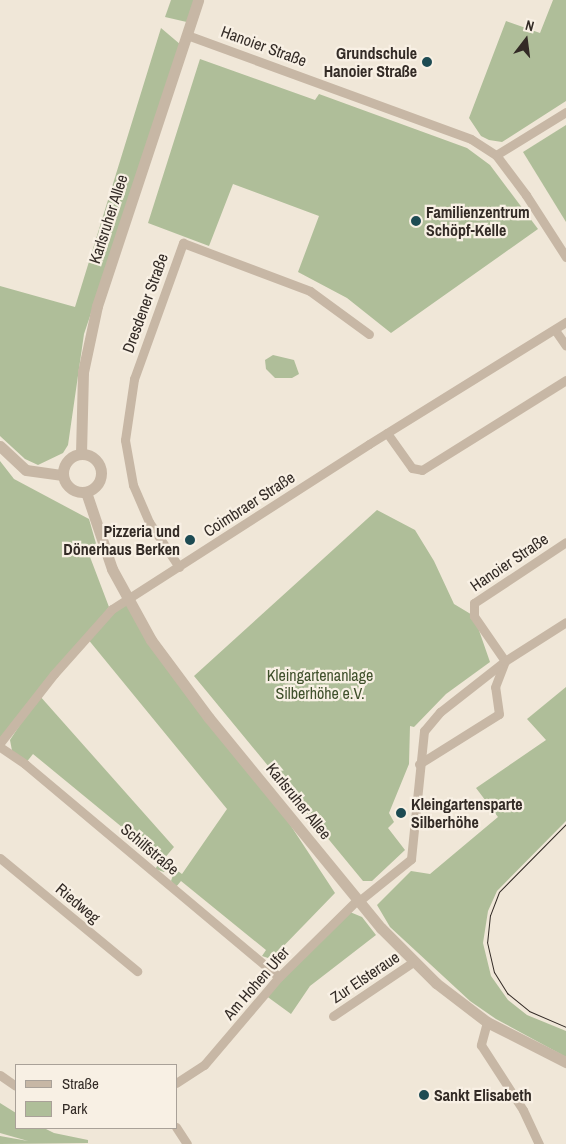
<!DOCTYPE html>
<meta charset="utf-8">
<style>
body{margin:0}
#map{position:relative;width:566px;height:1144px;overflow:hidden;background:#f0e7d8;font-family:"Archivo Narrow",sans-serif}
div>[style]{position:absolute}
.green>*{inset:0;background:#afbe99}
.minor>*{height:9px;margin:-4.5px;padding:0 4.5px;transform-origin:4.5px;border-radius:4.5px;background:#c7b7a5}
.tertiary>*{height:11px;margin:-5.5px;padding:0 5.5px;transform-origin:5.5px;border-radius:5.5px;background:#c7b7a5}
.tertiary>.ring{margin:-5.5px;padding:0;box-sizing:content-box;background:none;border:11px solid #c7b7a5;border-radius:50%}
.tram>*{height:1px;margin:-0.5px;padding:0 0.5px;transform-origin:0.5px;border-radius:0.5px;background:#332b26}
.dots>*{width:14px;height:14px;translate:-50% -50%;box-sizing:border-box;border:2px solid #f8f0e4;border-radius:50%}
span{translate:-50% -50%;white-space:nowrap;text-align:center;line-height:1.15;-webkit-text-stroke:4.5px #f8f0e4;paint-order:stroke}
.street-label{font-size:16px;color:#332b26}
.poi-label{font-size:16px;color:#332b26;font-weight:700}
.right{translate:-100% -50%;text-align:right}
.left{translate:0 -50%;text-align:left}
.park-label{font-size:16px;color:#3f502b}
.legend{position:absolute;left:15px;top:1064px;width:162px;height:65px;box-sizing:border-box;background:#f8f0e4;border:1px solid #a9a198;margin:0;padding:6px 9px;list-style:none;font-size:15px;color:#332b26}
.legend li{display:flex;align-items:center;gap:10px;height:25px}
.legend b{width:25px;border:1px solid #a9a198}
.north{position:absolute;left:501px;top:15px;width:50px;height:50px;-webkit-text-stroke:4px #f8f0e4;paint-order:stroke;rotate:15deg;font-size:14px;font-weight:700;line-height:20px;text-align:center;color:#332b26}
.north::after{content:'';display:block;margin:auto;width:18px;height:22px;background:#332b26;clip-path:polygon(50% 0,100% 100%,50% 72%,0 100%)}
</style>
<div id="map">
<div class="green">
<div style="clip-path:polygon(171px 0,198px 0,191px 23px,165px 17px)"></div>
<div style="clip-path:polygon(553px 0,566px 0,566px 101px,502px 142px,489px 140px,481px 136px,469px 118px,506px 21px,540px 33px)"></div>
<div style="clip-path:polygon(161px 28px,181px 45px,84px 334px,68px 445px,63px 453px,38px 465px,25px 459px,0 436px,0 286px,75px 307px)"></div>
<div style="clip-path:polygon(200px 59px,315px 100px,319px 94px,467px 148px,490px 165px,538px 229px,391px 333px,347px 298px,298px 272px,319px 216px,233px 184px,209px 246px,148px 223px)"></div>
<div style="clip-path:polygon(566px 125px,566px 222px,523px 152px)"></div>
<div style="clip-path:polygon(273px 355px,294px 360px,299px 374px,292px 378px,275px 378px,266px 369px,265px 360px)"></div>
<div style="clip-path:polygon(0 461px,14px 479px,89px 519px,97px 547px,87px 549px,109px 607px,39px 695px,174px 847px,163px 860px,170px 866px,164px 872px,155px 869px,162px 860px,33px 754px,25px 764px,13px 756px,10px 740px,37px 699px,0 739px)"></div>
<div style="clip-path:polygon(377px 510px,415px 530px,434px 561px,454px 604px,474px 616px,490px 662px,446px 694px,414px 727px,410px 726px,409px 764px,389px 813px,394px 822px,388px 828px,405px 850px,372px 881px,363px 881px,194px 676px)"></div>
<div style="clip-path:polygon(127px 599px,262px 782px,335px 893px,271px 959px,262px 956px,266px 950px,181px 881px,176px 887px,171px 881px,175px 869px,182px 874px,227px 809px,87px 638px)"></div>
<div style="clip-path:polygon(566px 687px,566px 821px,497px 891px,488px 911px,483px 943px,491px 976px,508px 1000px,527px 1015px,566px 1031px,566px 1057px,496px 1019px,470px 1001px,390px 927px,377px 905px,411px 871px,430px 874px,498px 817px,476px 788px,546px 740px,527px 719px)"></div>
<div style="clip-path:polygon(350px 912px,362px 917px,376px 935px,310px 986px,291px 1014px,265px 995px)"></div>
<div style="clip-path:polygon(0 1103px,16px 1113px,16px 1128px,44px 1128px,54px 1133px,88px 1140px,88px 1143px,0 1144px,0 1136px,28px 1141px,0 1133px)"></div>
</div>
<div class="minor">
<div style="left:187px;top:35px;width:302px;rotate:20.1deg"></div>
<div style="left:471px;top:139px;width:30px;rotate:33deg"></div>
<div style="left:496px;top:155px;width:50px;rotate:53.1deg"></div>
<div style="left:526px;top:195px;width:74px;rotate:57.2deg"></div>
<div style="left:496px;top:155px;width:82px;rotate:-31.6deg"></div>
<div style="left:555px;top:330px;width:19px;rotate:55deg"></div>
<div style="left:387px;top:433px;width:43px;rotate:54.5deg"></div>
<div style="left:412px;top:468px;width:10px;rotate:11deg"></div>
<div style="left:422px;top:470px;width:170px;rotate:-32deg"></div>
<div style="left:179px;top:567px;width:54px;rotate:-123.7deg"></div>
<div style="left:149px;top:522px;width:40px;rotate:-113.4deg"></div>
<div style="left:133px;top:485px;width:46px;rotate:-100.1deg"></div>
<div style="left:125px;top:440px;width:62px;rotate:-81.6deg"></div>
<div style="left:134px;top:379px;width:145px;rotate:-70.2deg"></div>
<div style="left:183px;top:243px;width:136px;rotate:20.7deg"></div>
<div style="left:310px;top:291px;width:73px;rotate:36.1deg"></div>
<div style="left:505px;top:661px;width:55px;rotate:-124.6deg"></div>
<div style="left:474px;top:616px;width:13px;rotate:-90deg"></div>
<div style="left:474px;top:603px;width:110px;rotate:-33.5deg"></div>
<div style="left:0;top:743px;width:88px;rotate:-52deg"></div>
<div style="left:54px;top:674px;width:87px;rotate:-48.3deg"></div>
<div style="left:112px;top:609px;width:305px;rotate:-32.7deg"></div>
<div style="left:369px;top:444px;width:232px;rotate:-31.8deg"></div>
<div style="left:0;top:747px;width:30px;rotate:34deg"></div>
<div style="left:25px;top:764px;width:331px;rotate:40deg"></div>
<div style="left:419px;top:764px;width:94px;rotate:-32deg"></div>
<div style="left:499px;top:714px;width:27px;rotate:-98deg"></div>
<div style="left:495px;top:687px;width:28px;rotate:-69deg"></div>
<div style="left:0;top:858px;width:178px;rotate:39.5deg"></div>
<div style="left:359px;top:901px;width:67px;rotate:-38.9deg"></div>
<div style="left:411px;top:859px;width:129px;rotate:-84.2deg"></div>
<div style="left:424px;top:731px;width:25px;rotate:-50deg"></div>
<div style="left:440px;top:712px;width:83px;rotate:-38.1deg"></div>
<div style="left:505px;top:661px;width:72px;rotate:-32.6deg"></div>
<div style="left:333px;top:1016px;width:97px;rotate:-34deg"></div>
<div style="left:487px;top:1022px;width:24px;rotate:105deg"></div>
<div style="left:481px;top:1045px;width:77px;rotate:57.1deg"></div>
<div style="left:523px;top:1110px;width:38px;rotate:65deg"></div>
<div style="left:0;top:1075px;width:19px;rotate:35deg"></div>
<div style="left:176px;top:1083px;width:33px;rotate:-33deg"></div>
<div style="left:204px;top:1065px;width:116px;rotate:-49.6deg"></div>
<div style="left:279px;top:977px;width:111px;rotate:-44.6deg"></div>
<div style="left:176px;top:1127px;width:20px;rotate:57deg"></div>
</div>
<div class="tertiary">
<div style="left:0;top:446px;width:35px;rotate:43deg"></div>
<div style="left:26px;top:470px;width:37px;rotate:8deg"></div>
<div style="left:81px;top:454px;width:82px;rotate:-88.6deg"></div>
<div style="left:83px;top:372px;width:67px;rotate:-78deg"></div>
<div style="left:97px;top:306px;width:322px;rotate:-71.7deg"></div>
<div class="ring" style="left:63px;top:454px;width:27px;height:27px"></div>
<div style="left:86px;top:492px;width:81px;rotate:71.3deg"></div>
<div style="left:112px;top:569px;width:81px;rotate:61.2deg"></div>
<div style="left:151px;top:640px;width:97px;rotate:53.4deg"></div>
<div style="left:209px;top:718px;width:271px;rotate:50.7deg"></div>
<div style="left:381px;top:928px;width:78px;rotate:45deg"></div>
<div style="left:436px;top:983px;width:64px;rotate:37.4deg"></div>
<div style="left:487px;top:1022px;width:89px;rotate:26.9deg"></div>
</div>
<div class="tram">
<div style="left:566px;top:824px;width:95px;rotate:134.6deg"></div>
<div style="left:499px;top:892px;width:25px;rotate:111deg"></div>
<div style="left:490px;top:915px;width:27px;rotate:96deg"></div>
<div style="left:487px;top:942px;width:31px;rotate:77deg"></div>
<div style="left:494px;top:972px;width:25px;rotate:58deg"></div>
<div style="left:507px;top:993px;width:28px;rotate:39deg"></div>
<div style="left:529px;top:1011px;width:40px;rotate:23.4deg"></div>
</div>
<div class="dots">
<div style="left:427px;top:62px;background:#1d4b53"></div>
<div style="left:416px;top:221px;background:#1d4b53"></div>
<div style="left:190px;top:540px;background:#1d4b53"></div>
<div style="left:401px;top:813px;background:#1d4b53"></div>
<div style="left:424px;top:1095px;background:#1d4b53"></div>
</div>
<div class="street-label">
<span style="left:264px;top:46px;rotate:20deg">Hanoier Straße</span>
<span style="left:108px;top:219px;rotate:-72deg">Karlsruher Allee</span>
<span style="left:145px;top:303px;rotate:-70deg">Dresdener Straße</span>
<span style="left:249px;top:504px;rotate:-33deg">Coimbraer Straße</span>
<span style="left:509px;top:562px;rotate:-34deg">Hanoier Straße</span>
<span style="left:299px;top:801px;rotate:51deg">Karlsruher Allee</span>
<span style="left:150px;top:849px;rotate:40deg">Schilfstraße</span>
<span style="left:78px;top:903px;rotate:40deg">Riedweg</span>
<span style="left:365px;top:977px;rotate:-34deg">Zur Elsteraue</span>
<span style="left:256px;top:983px;rotate:-49deg">Am Hohen Ufer</span>
</div>
<div class="poi-label">
<span class="right" style="left:417px;top:62px">Grundschule<br>Hanoier Straße</span>
<span class="left" style="left:426px;top:221px">Familienzentrum<br>Schöpf-Kelle</span>
<span class="right" style="left:180px;top:540px">Pizzeria und<br>Dönerhaus Berken</span>
<span class="left" style="left:411px;top:813px">Kleingartensparte<br>Silberhöhe</span>
<span class="left" style="left:434px;top:1095px">Sankt Elisabeth</span>
</div>
<div class="park-label">
<span style="left:320px;top:684px">Kleingartenanlage<br>Silberhöhe e.V.</span>
</div>
<ul class="legend">
<li><b style="height:6px;background:#c7b7a5"></b>Straße</li>
<li><b style="height:14px;background:#afbe99"></b>Park</li>
</ul>
<div class="north">N</div>
</div>
